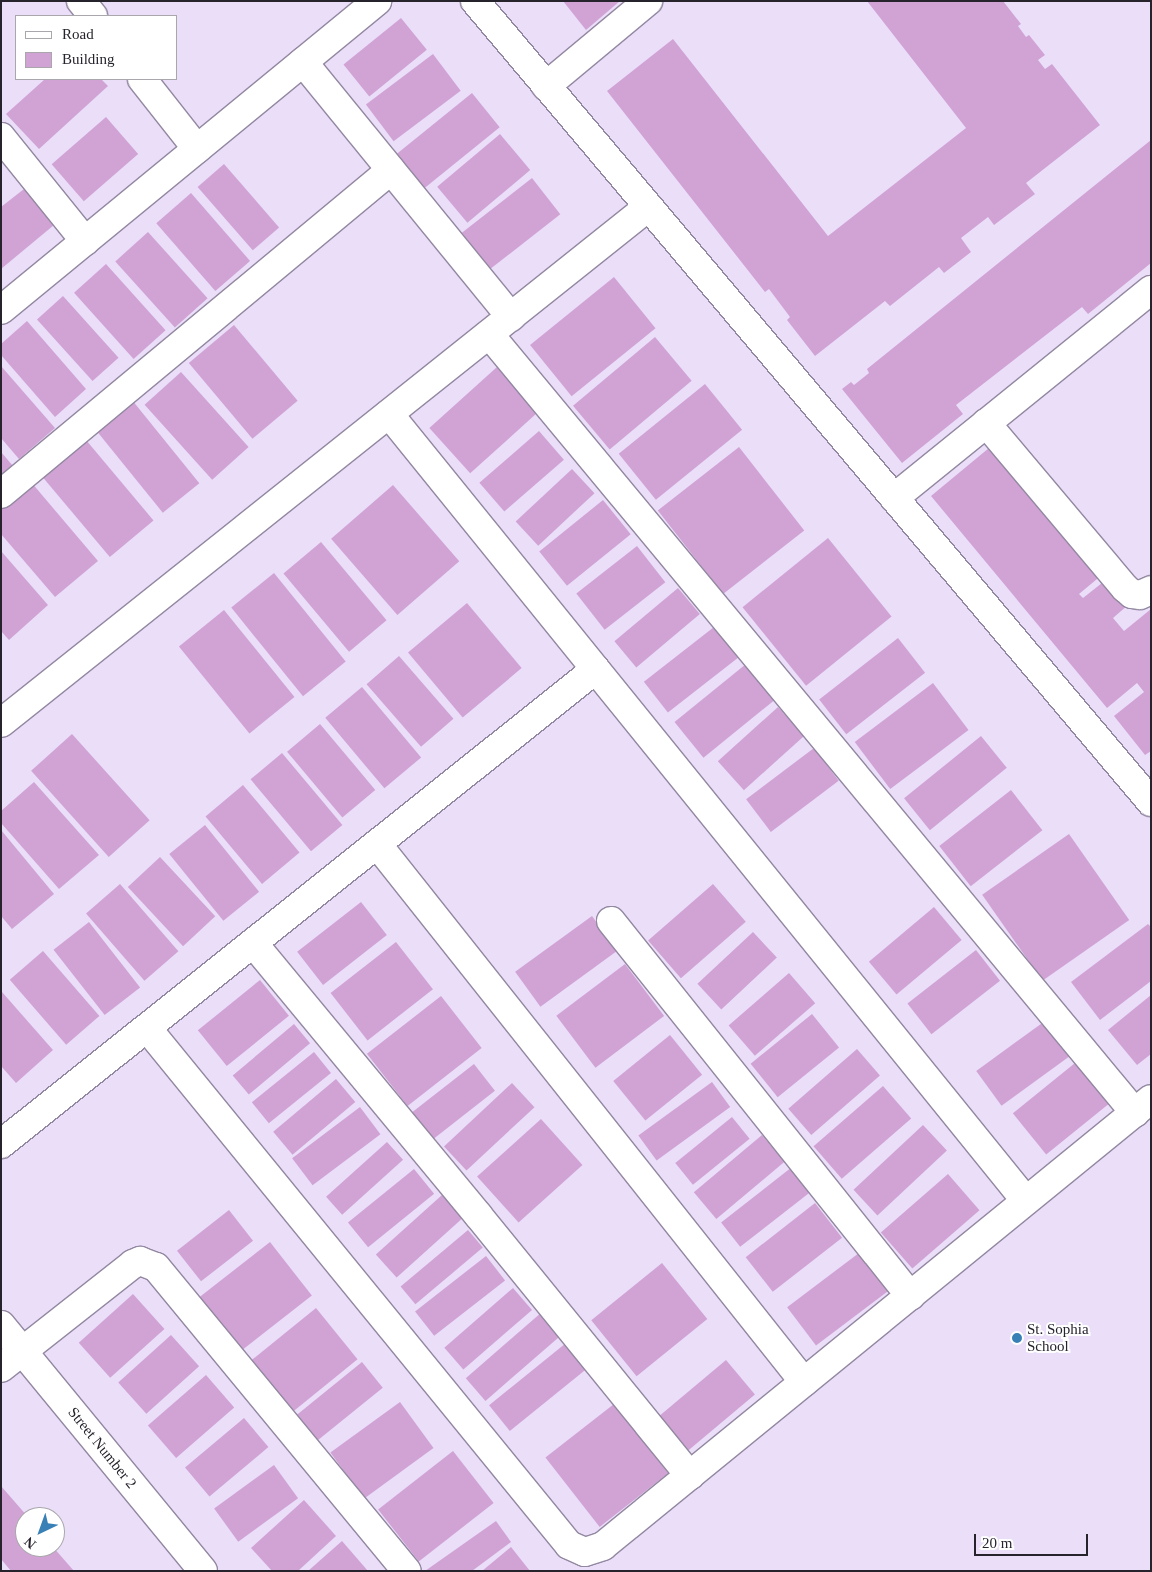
<!DOCTYPE html>
<style>
body{margin:0}
#map{position:relative;width:1152px;height:1572px;overflow:hidden;background:#eadef9;font-family:Georgia,serif}
div>[style]{position:absolute}
.building>*{inset:0;background:#d1a3d5;transform-origin:0 0}
.roads{filter:drop-shadow(1px 0 #9388a1) drop-shadow(-1px 0 #9388a1) drop-shadow(0 1px #9388a1) drop-shadow(0 -1px #9388a1)}
.street>*{height:28px;margin:-14px;padding:0 14px;transform-origin:14px;border-radius:14px;background:#fff}
.dots>*{width:14px;height:14px;translate:-50% -50%;box-sizing:border-box;border:2px solid #fff;border-radius:50%}
span{translate:-50% -50%;white-space:nowrap;text-align:center;line-height:1.15;-webkit-text-stroke:4px #fff;paint-order:stroke}
.poi-label{font-size:15px;color:#27232d}
.left{translate:0 -50%;text-align:left}
.street-label{font-size:15px;color:#27232d}
.frame{position:absolute;inset:0;border:2px solid #27232d;pointer-events:none}
.legend{position:absolute;left:15px;top:15px;width:162px;height:65px;box-sizing:border-box;background:#fff;border:1px solid #a9a7ab;margin:0;padding:6px 9px;list-style:none;font-size:15px;color:#27232d}
.legend li{display:flex;align-items:center;gap:10px;height:25px}
.legend b{width:25px;border:1px solid #a9a7ab}
.north{position:absolute;left:15px;top:1507px;width:50px;height:50px;box-sizing:border-box;background:#fff;border:1px solid #a9a7ab;border-radius:50%;rotate:222deg;font-size:14px;font-weight:700;line-height:20px;text-align:center;color:#27232d}
.north::after{content:'';display:block;margin:auto;width:18px;height:22px;background:#3880b5;clip-path:polygon(50% 0,100% 100%,50% 72%,0 100%)}
.scale{position:absolute;left:974px;top:1534px;width:114px;height:22px;box-sizing:border-box;border:2px solid #27232d;border-top:0;padding-left:6px;font-size:15px;line-height:18px;white-space:nowrap;color:#27232d;-webkit-text-stroke:4px #fff;paint-order:stroke}
</style>
<div id="map">
<div class="building">
<div style="clip-path:polygon(563px 1px,620px 1px,586px 30px)"></div>
<div style="clip-path:polygon(867px 1px,1003px 1px,1021px 24px,1018px 26px,1026px 37px,1029px 35px,1045px 55px,1038px 60px,1045px 69px,1052px 64px,1100px 125px,1026px 183px,1035px 194px,994px 225px,988px 217px,961px 238px,971px 252px,944px 273px,939px 267px,890px 306px,885px 301px,815px 356px,787px 320px,790px 317px,769px 289px,765px 292px,607px 91px,673px 39px,828px 236px,966px 128px)"></div>
<div style="left:401px;top:18px;width:41px;height:74px;rotate:51deg"></div>
<div style="left:433px;top:54px;width:46px;height:84px;rotate:53deg"></div>
<div style="clip-path:polygon(45px 79px,101px 79px,108px 86px,39px 149px,6px 114px)"></div>
<div style="left:472px;top:93px;width:44px;height:99px;rotate:51deg"></div>
<div style="left:106px;top:117px;width:49px;height:72px;rotate:49deg"></div>
<div style="left:500px;top:134px;width:47px;height:82px;rotate:50deg"></div>
<div style="clip-path:polygon(1151px 140px,1151px 263px,1088px 314px,1082px 307px,956px 405px,963px 414px,902px 463px,842px 389px,851px 382px,854px 385px,869px 373px,867px 369px)"></div>
<div style="left:224px;top:164px;width:84px;height:35px;rotate:49deg"></div>
<div style="left:532px;top:178px;width:46px;height:89px;rotate:52deg"></div>
<div style="clip-path:polygon(24px 189px,54px 225px,1px 269px,1px 207px)"></div>
<div style="left:191px;top:193px;width:90px;height:46px;rotate:49deg"></div>
<div style="left:148px;top:232px;width:89px;height:44px;rotate:48deg"></div>
<div style="left:106px;top:264px;width:89px;height:43px;rotate:48deg"></div>
<div style="left:614px;top:277px;width:66px;height:108px;rotate:51deg"></div>
<div style="left:63px;top:296px;width:83px;height:35px;rotate:48deg"></div>
<div style="clip-path:polygon(27px 321px,86px 389px,55px 417px,1px 355px,1px 344px)"></div>
<div style="left:234px;top:325px;width:99px;height:59px;rotate:50deg"></div>
<div style="left:655px;top:337px;width:57px;height:107px;rotate:50deg"></div>
<div style="clip-path:polygon(1px 366px,55px 428px,19px 459px,1px 438px)"></div>
<div style="left:497px;top:367px;width:61px;height:91px;rotate:48deg"></div>
<div style="left:181px;top:372px;width:101px;height:49px;rotate:48deg"></div>
<div style="left:705px;top:384px;width:59px;height:111px;rotate:51deg"></div>
<div style="left:132px;top:400px;width:107px;height:47px;rotate:51deg"></div>
<div style="left:539px;top:431px;width:38px;height:79px;rotate:49deg"></div>
<div style="left:86px;top:440px;width:105px;height:57px;rotate:50deg"></div>
<div style="clip-path:polygon(995px 443px,1103px 574px,1079px 594px,1083px 598px,1107px 579px,1128px 605px,1113px 618px,1124px 631px,1151px 609px,1151px 751px,1145px 755px,1114px 716px,1144px 692px,1137px 683px,1107px 708px,931px 496px)"></div>
<div style="left:739px;top:447px;width:106px;height:103px;rotate:52deg"></div>
<div style="clip-path:polygon(1px 452px,13px 466px,1px 475px)"></div>
<div style="left:572px;top:469px;width:33px;height:77px;rotate:47deg"></div>
<div style="clip-path:polygon(31px 482px,98px 561px,55px 597px,1px 534px,1px 507px)"></div>
<div style="left:393px;top:485px;width:101px;height:82px;rotate:49deg"></div>
<div style="left:603px;top:500px;width:44px;height:82px;rotate:51deg"></div>
<div style="left:828px;top:538px;width:101px;height:110px;rotate:51deg"></div>
<div style="left:321px;top:542px;width:102px;height:49px;rotate:50deg"></div>
<div style="left:637px;top:546px;width:46px;height:77px;rotate:52deg"></div>
<div style="clip-path:polygon(1px 551px,48px 605px,9px 640px,1px 631px)"></div>
<div style="left:274px;top:573px;width:114px;height:55px;rotate:51deg"></div>
<div style="left:678px;top:588px;width:34px;height:83px;rotate:50deg"></div>
<div style="left:467px;top:603px;width:85px;height:77px;rotate:50deg"></div>
<div style="left:224px;top:610px;width:112px;height:58px;rotate:51deg"></div>
<div style="left:714px;top:627px;width:39px;height:89px;rotate:52deg"></div>
<div style="left:898px;top:638px;width:44px;height:100px;rotate:52deg"></div>
<div style="left:399px;top:656px;width:83px;height:43px;rotate:49deg"></div>
<div style="left:746px;top:664px;width:46px;height:92px;rotate:51deg"></div>
<div style="left:933px;top:683px;width:59px;height:98px;rotate:53deg"></div>
<div style="left:362px;top:687px;width:92px;height:48px;rotate:50deg"></div>
<div style="left:778px;top:707px;width:39px;height:81px;rotate:48deg"></div>
<div style="left:320px;top:724px;width:86px;height:43px;rotate:50deg"></div>
<div style="left:72px;top:734px;width:116px;height:55px;rotate:48deg"></div>
<div style="left:981px;top:736px;width:41px;height:99px;rotate:51deg"></div>
<div style="left:814px;top:748px;width:41px;height:85px;rotate:53deg"></div>
<div style="left:282px;top:753px;width:94px;height:41px;rotate:50deg"></div>
<div style="clip-path:polygon(34px 782px,99px 855px,59px 889px,1px 823px,1px 811px)"></div>
<div style="left:243px;top:785px;width:88px;height:49px;rotate:50deg"></div>
<div style="left:1011px;top:790px;width:51px;height:91px;rotate:52deg"></div>
<div style="left:205px;top:825px;width:86px;height:46px;rotate:51deg"></div>
<div style="clip-path:polygon(1px 830px,54px 894px,12px 929px,1px 916px)"></div>
<div style="left:1069px;top:834px;width:105px;height:106px;rotate:55deg"></div>
<div style="left:160px;top:857px;width:81px;height:44px;rotate:47deg"></div>
<div style="left:120px;top:884px;width:89px;height:45px;rotate:49deg"></div>
<div style="left:713px;top:884px;width:50px;height:86px;rotate:49deg"></div>
<div style="left:361px;top:902px;width:42px;height:81px;rotate:52deg"></div>
<div style="left:934px;top:907px;width:43px;height:85px;rotate:50deg"></div>
<div style="left:592px;top:916px;width:43px;height:95px;rotate:54deg"></div>
<div style="left:89px;top:922px;width:83px;height:45px;rotate:52deg"></div>
<div style="clip-path:polygon(1148px 924px,1151px 927px,1151px 981px,1100px 1020px,1071px 982px)"></div>
<div style="left:753px;top:932px;width:35px;height:76px;rotate:47deg"></div>
<div style="left:396px;top:942px;width:60px;height:83px;rotate:52deg"></div>
<div style="left:976px;top:950px;width:39px;height:87px;rotate:52deg"></div>
<div style="left:43px;top:951px;width:86px;height:44px;rotate:49deg"></div>
<div style="left:625px;top:964px;width:65px;height:86px;rotate:53deg"></div>
<div style="left:789px;top:973px;width:40px;height:80px;rotate:49deg"></div>
<div style="left:260px;top:980px;width:46px;height:80px;rotate:51deg"></div>
<div style="clip-path:polygon(2px 992px,53px 1050px,16px 1083px,1px 1066px)"></div>
<div style="clip-path:polygon(1151px 995px,1151px 1054px,1137px 1065px,1108px 1030px)"></div>
<div style="left:441px;top:996px;width:66px;height:94px;rotate:52deg"></div>
<div style="left:812px;top:1014px;width:43px;height:79px;rotate:51deg"></div>
<div style="left:1045px;top:1021px;width:43px;height:85px;rotate:54deg"></div>
<div style="left:294px;top:1024px;width:25px;height:80px;rotate:50deg"></div>
<div style="left:670px;top:1035px;width:51px;height:73px;rotate:51deg"></div>
<div style="left:857px;top:1049px;width:35px;height:91px;rotate:49deg"></div>
<div style="left:314px;top:1052px;width:27px;height:80px;rotate:51deg"></div>
<div style="left:1075px;top:1063px;width:53px;height:80px;rotate:51deg"></div>
<div style="left:474px;top:1064px;width:34px;height:83px;rotate:52deg"></div>
<div style="left:336px;top:1079px;width:30px;height:82px;rotate:50deg"></div>
<div style="left:712px;top:1082px;width:31px;height:91px;rotate:54deg"></div>
<div style="left:512px;top:1083px;width:33px;height:93px;rotate:47deg"></div>
<div style="left:883px;top:1086px;width:43px;height:92px;rotate:49deg"></div>
<div style="left:360px;top:1107px;width:34px;height:85px;rotate:53deg"></div>
<div style="left:732px;top:1117px;width:28px;height:73px;rotate:51deg"></div>
<div style="left:541px;top:1119px;width:62px;height:86px;rotate:48deg"></div>
<div style="left:923px;top:1125px;width:35px;height:95px;rotate:47deg"></div>
<div style="left:762px;top:1135px;width:35px;height:89px;rotate:50deg"></div>
<div style="left:387px;top:1142px;width:24px;height:82px;rotate:48deg"></div>
<div style="left:792px;top:1167px;width:31px;height:90px;rotate:52deg"></div>
<div style="left:414px;top:1169px;width:32px;height:85px;rotate:51deg"></div>
<div style="left:948px;top:1174px;width:48px;height:89px;rotate:49deg"></div>
<div style="left:442px;top:1195px;width:31px;height:89px;rotate:48deg"></div>
<div style="left:815px;top:1203px;width:44px;height:88px;rotate:52deg"></div>
<div style="left:229px;top:1210px;width:39px;height:66px;rotate:52deg"></div>
<div style="left:468px;top:1230px;width:23px;height:88px;rotate:50deg"></div>
<div style="left:270px;top:1242px;width:68px;height:95px;rotate:52deg"></div>
<div style="left:859px;top:1253px;width:48px;height:90px;rotate:53deg"></div>
<div style="left:486px;top:1256px;width:31px;height:90px;rotate:52deg"></div>
<div style="left:662px;top:1263px;width:72px;height:91px;rotate:51deg"></div>
<div style="left:513px;top:1288px;width:29px;height:91px;rotate:49deg"></div>
<div style="left:133px;top:1294px;width:47px;height:73px;rotate:48deg"></div>
<div style="left:316px;top:1308px;width:66px;height:84px;rotate:51deg"></div>
<div style="left:542px;top:1312px;width:30px;height:101px;rotate:49deg"></div>
<div style="left:171px;top:1335px;width:42px;height:71px;rotate:48deg"></div>
<div style="left:566px;top:1343px;width:33px;height:99px;rotate:51deg"></div>
<div style="left:726px;top:1360px;width:45px;height:91px;rotate:50deg"></div>
<div style="left:362px;top:1362px;width:33px;height:92px;rotate:51deg"></div>
<div style="left:206px;top:1375px;width:43px;height:77px;rotate:49deg"></div>
<div style="left:400px;top:1402px;width:57px;height:86px;rotate:54deg"></div>
<div style="left:614px;top:1404px;width:88px;height:87px;rotate:52deg"></div>
<div style="left:244px;top:1418px;width:38px;height:77px;rotate:50deg"></div>
<div style="left:453px;top:1451px;width:66px;height:95px;rotate:52deg"></div>
<div style="left:274px;top:1465px;width:41px;height:74px;rotate:54deg"></div>
<div style="clip-path:polygon(1px 1486px,28px 1517px,25px 1517px,25px 1547px,53px 1547px,74px 1571px,11px 1571px,1px 1559px)"></div>
<div style="clip-path:polygon(304px 1500px,336px 1536px,298px 1571px,272px 1571px,251px 1548px)"></div>
<div style="clip-path:polygon(496px 1521px,511px 1542px,472px 1571px,425px 1571px)"></div>
<div style="clip-path:polygon(342px 1541px,368px 1571px,308px 1571px)"></div>
<div style="clip-path:polygon(511px 1547px,530px 1571px,482px 1571px)"></div>
</div>
<div class="roads">
<div class="street">
<div style="left:81px;top:1px;width:19px;rotate:51deg"></div>
<div style="left:475px;top:1px;width:1048px;rotate:49.84deg"></div>
<div style="left:303px;top:62px;width:329px;rotate:50.8deg"></div>
<div style="left:142px;top:79px;width:89px;rotate:51.8deg"></div>
<div style="left:546px;top:86px;width:133px;rotate:-39.8deg"></div>
<div style="left:1px;top:137px;width:134px;rotate:51.1deg"></div>
<div style="left:1px;top:310px;width:487px;rotate:-39.4deg"></div>
<div style="left:489px;top:334px;width:1012px;rotate:50.33deg"></div>
<div style="left:389px;top:414px;width:1012px;rotate:51.01deg"></div>
<div style="left:986px;top:423px;width:216px;rotate:49.9deg"></div>
<div style="left:1125px;top:588px;width:9px;rotate:41deg"></div>
<div style="left:1132px;top:594px;width:8px;rotate:7deg"></div>
<div style="left:1140px;top:595px;width:12px;rotate:-24deg"></div>
<div style="left:1px;top:494px;width:507px;rotate:-39.72deg"></div>
<div style="left:894px;top:498px;width:331px;rotate:-39deg"></div>
<div style="left:1px;top:723px;width:828px;rotate:-38.57deg"></div>
<div style="left:377px;top:844px;width:687px;rotate:51.56deg"></div>
<div style="left:611px;top:921px;width:480px;rotate:51.4deg"></div>
<div style="left:253px;top:943px;width:353px;rotate:50.4deg"></div>
<div style="left:478px;top:1215px;width:336px;rotate:50.9deg"></div>
<div style="left:147px;top:1028px;width:667px;rotate:50.78deg"></div>
<div style="left:569px;top:1545px;width:17px;rotate:24deg"></div>
<div style="left:585px;top:1552px;width:19px;rotate:-18deg"></div>
<div style="left:603px;top:1546px;width:707px;rotate:-39.2deg"></div>
<div style="left:1px;top:1144px;width:761px;rotate:-38.6deg"></div>
<div style="left:1px;top:1325px;width:318px;rotate:50.6deg"></div>
<div style="left:1px;top:1368px;width:168px;rotate:-38.2deg"></div>
<div style="left:133px;top:1264px;width:8px;rotate:-23deg"></div>
<div style="left:140px;top:1261px;width:17px;rotate:21deg"></div>
<div style="left:156px;top:1267px;width:394px;rotate:50.5deg"></div>
</div>
</div>
<div class="dots">
<div style="left:1017px;top:1338px;background:#3880b5"></div>
</div>
<div class="poi-label">
<span class="left" style="left:1027px;top:1338px">St. Sophia<br>School</span>
</div>
<div class="street-label">
<span style="left:102px;top:1448px;rotate:51deg">Street Number 2</span>
</div>
<div class="frame"></div>
<ul class="legend">
<li><b style="height:6px;background:#fff"></b>Road</li>
<li><b style="height:14px;background:#d1a3d5"></b>Building</li>
</ul>
<div class="north">N</div>
<div class="scale">20 m</div>
</div>
